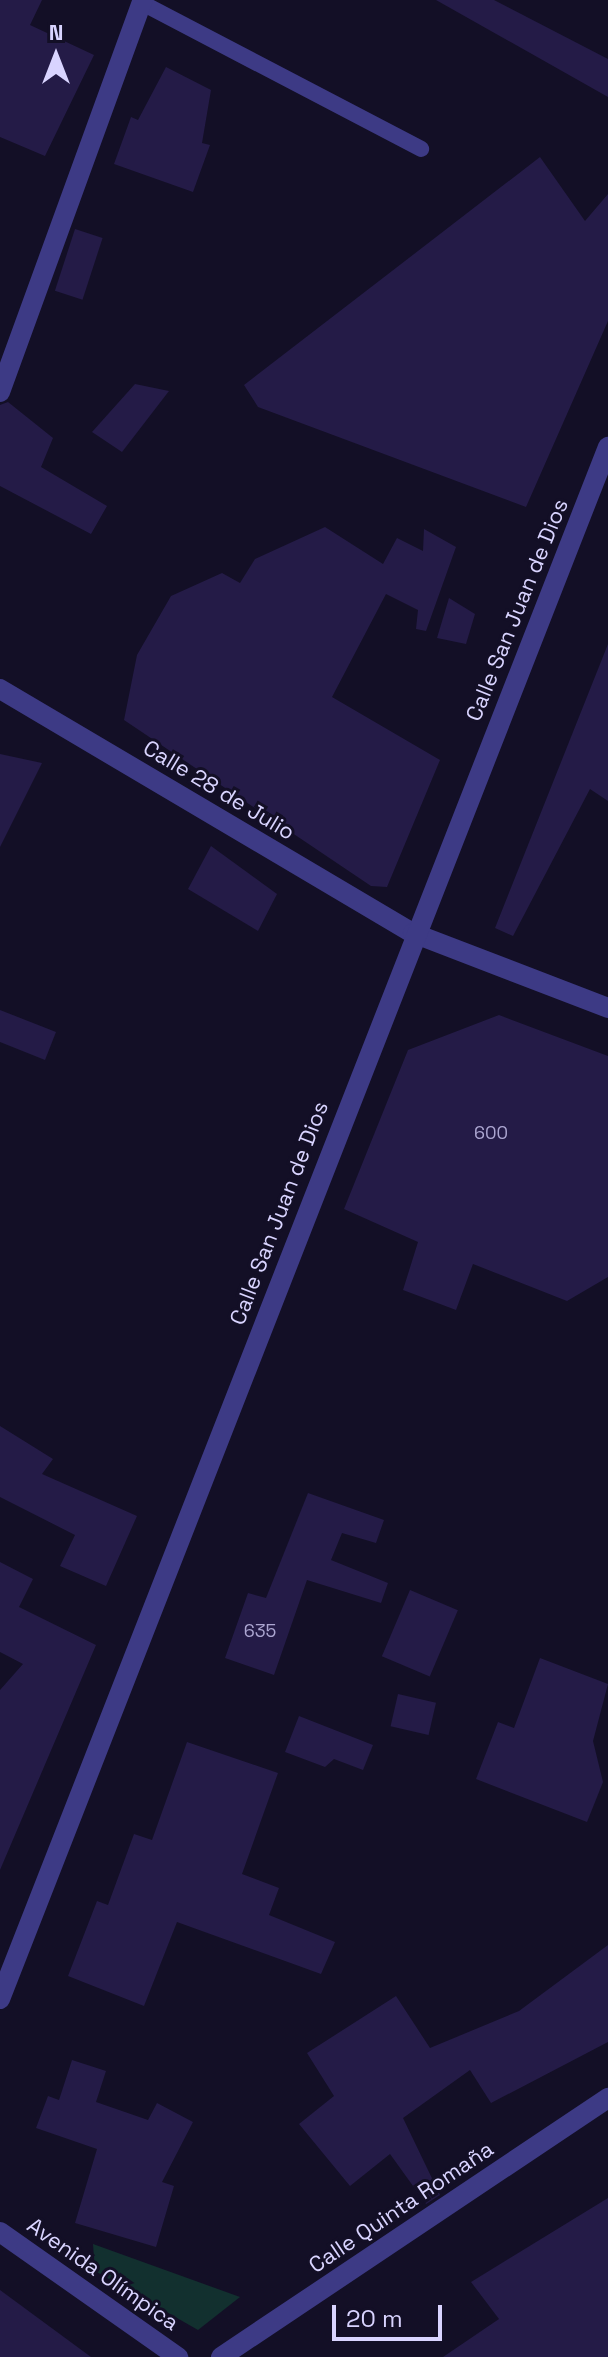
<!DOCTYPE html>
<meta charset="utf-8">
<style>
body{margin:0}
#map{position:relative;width:608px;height:2357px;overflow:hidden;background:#130f26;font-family:"Space Grotesk",sans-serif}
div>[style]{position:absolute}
.green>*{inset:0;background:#12302f}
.building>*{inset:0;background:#241b47;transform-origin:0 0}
.lane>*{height:16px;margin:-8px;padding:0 8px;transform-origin:8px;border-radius:8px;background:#3d3a85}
.street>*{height:20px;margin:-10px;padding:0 10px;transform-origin:10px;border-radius:10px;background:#3d3a85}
span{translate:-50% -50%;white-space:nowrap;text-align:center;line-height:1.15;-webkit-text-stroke:6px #130f26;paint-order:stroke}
.number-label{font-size:18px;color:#aca6d1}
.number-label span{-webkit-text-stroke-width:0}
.street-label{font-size:22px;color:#d9d4ff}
.north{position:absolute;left:16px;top:16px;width:80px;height:80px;-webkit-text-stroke:6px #130f26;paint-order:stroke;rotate:0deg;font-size:22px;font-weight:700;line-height:32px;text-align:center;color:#d9d4ff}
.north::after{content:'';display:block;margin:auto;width:28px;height:36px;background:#d9d4ff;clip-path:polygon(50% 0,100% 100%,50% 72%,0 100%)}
.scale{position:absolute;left:332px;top:2305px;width:110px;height:36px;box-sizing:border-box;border:4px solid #d9d4ff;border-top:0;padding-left:10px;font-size:24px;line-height:28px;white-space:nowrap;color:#d9d4ff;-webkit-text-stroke:6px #130f26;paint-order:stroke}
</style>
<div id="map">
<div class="green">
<div style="clip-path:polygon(93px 2244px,240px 2297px,198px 2330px,95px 2271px)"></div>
</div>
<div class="building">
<div style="clip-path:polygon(0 0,42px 0,30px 25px,94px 55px,45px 156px,0 137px)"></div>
<div style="clip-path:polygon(436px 0,494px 0,608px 59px,608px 97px)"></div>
<div style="clip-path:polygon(166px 67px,211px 90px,202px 143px,210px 145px,193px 192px,114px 164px,131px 117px,138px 120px)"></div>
<div style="clip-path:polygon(540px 157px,585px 221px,608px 194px,608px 321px,526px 507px,258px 407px,244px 385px)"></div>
<div style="left:75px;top:229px;width:29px;height:65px;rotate:18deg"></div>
<div style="clip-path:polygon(135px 384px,169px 391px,122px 452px,92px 432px)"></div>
<div style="clip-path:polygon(8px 402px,53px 438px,41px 467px,107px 506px,91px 534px,0 486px,0 405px)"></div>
<div style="clip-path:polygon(325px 527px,383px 564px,397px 538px,423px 551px,424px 529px,456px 547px,426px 631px,416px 629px,418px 610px,386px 594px,332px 697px,440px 760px,387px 887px,371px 886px,124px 720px,137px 655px,171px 596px,222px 573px,240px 583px,255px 559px)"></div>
<div style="clip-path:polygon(449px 598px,475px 614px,466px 644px,437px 638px)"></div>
<div style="clip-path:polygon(608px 644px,608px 801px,590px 789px,513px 936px,495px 928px)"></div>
<div style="clip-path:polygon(0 754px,42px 763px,0 847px)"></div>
<div style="clip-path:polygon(211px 846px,277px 894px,258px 931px,188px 889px)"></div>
<div style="clip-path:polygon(0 1010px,56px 1032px,45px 1060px,0 1042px)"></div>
<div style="clip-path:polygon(499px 1015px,608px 1056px,608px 1277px,567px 1301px,473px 1264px,456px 1310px,403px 1290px,418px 1242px,344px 1209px,408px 1050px)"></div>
<div style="clip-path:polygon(0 1426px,53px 1459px,42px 1474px,137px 1516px,106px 1586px,60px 1566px,75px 1535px,0 1497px)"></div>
<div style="clip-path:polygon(308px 1493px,384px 1520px,376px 1543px,342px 1533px,331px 1560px,388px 1583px,381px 1603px,307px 1580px,274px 1675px,225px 1658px,248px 1593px,266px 1598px)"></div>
<div style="clip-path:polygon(0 1562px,33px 1579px,19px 1607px,96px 1645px,0 1870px,0 1690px,23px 1664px,0 1652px)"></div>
<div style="left:410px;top:1590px;width:52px;height:72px;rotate:23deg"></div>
<div style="clip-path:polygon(540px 1658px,608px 1684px,593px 1741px,603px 1782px,587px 1822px,476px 1779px,498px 1722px,514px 1728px)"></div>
<div style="left:398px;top:1694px;width:39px;height:33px;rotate:13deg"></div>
<div style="clip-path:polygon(299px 1716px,373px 1745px,363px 1770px,334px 1759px,325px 1767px,285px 1752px)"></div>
<div style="clip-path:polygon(187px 1742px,278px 1773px,242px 1874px,279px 1888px,269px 1915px,335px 1942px,321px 1974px,177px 1922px,144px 2006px,68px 1976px,97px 1901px,108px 1905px,134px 1834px,152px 1840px)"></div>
<div style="clip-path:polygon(608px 1945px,608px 2042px,491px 2103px,470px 2070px,403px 2118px,440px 2195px,426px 2204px,390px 2154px,350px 2186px,299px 2124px,334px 2096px,307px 2053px,396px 1996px,430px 2048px,519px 2011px)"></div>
<div style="clip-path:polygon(72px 2060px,106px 2071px,96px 2102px,148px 2120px,157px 2103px,193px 2122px,162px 2182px,174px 2186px,156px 2247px,75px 2223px,97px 2149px,36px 2128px,48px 2096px,59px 2100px)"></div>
<div style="clip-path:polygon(608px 2198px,608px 2357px,443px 2357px,499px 2319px,471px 2282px)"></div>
<div style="clip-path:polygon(0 2290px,91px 2357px,0 2357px)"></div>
</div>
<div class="lane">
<div style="left:142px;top:3px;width:315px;rotate:27.6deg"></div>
</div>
<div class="street">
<div style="left:0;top:392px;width:417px;rotate:-70deg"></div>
<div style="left:0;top:689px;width:480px;rotate:30.6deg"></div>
<div style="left:413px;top:933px;width:209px;rotate:21deg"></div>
<div style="left:0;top:1999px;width:1667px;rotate:-68.61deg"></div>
<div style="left:0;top:2232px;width:218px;rotate:35.1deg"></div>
<div style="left:221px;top:2357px;width:466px;rotate:-33.8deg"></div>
</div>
<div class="number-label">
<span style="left:491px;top:1133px">600</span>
<span style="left:260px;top:1631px">635</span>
</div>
<div class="street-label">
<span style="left:517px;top:610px;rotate:-68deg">Calle San Juan de Dios</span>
<span style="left:219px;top:790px;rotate:31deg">Calle 28 de Julio</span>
<span style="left:279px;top:1213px;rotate:-69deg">Calle San Juan de Dios</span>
<span style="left:401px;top:2207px;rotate:-34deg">Calle Quinta Romaña</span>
<span style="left:103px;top:2274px;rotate:35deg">Avenida Olímpica</span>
</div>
<div class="north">N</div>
<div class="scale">20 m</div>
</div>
